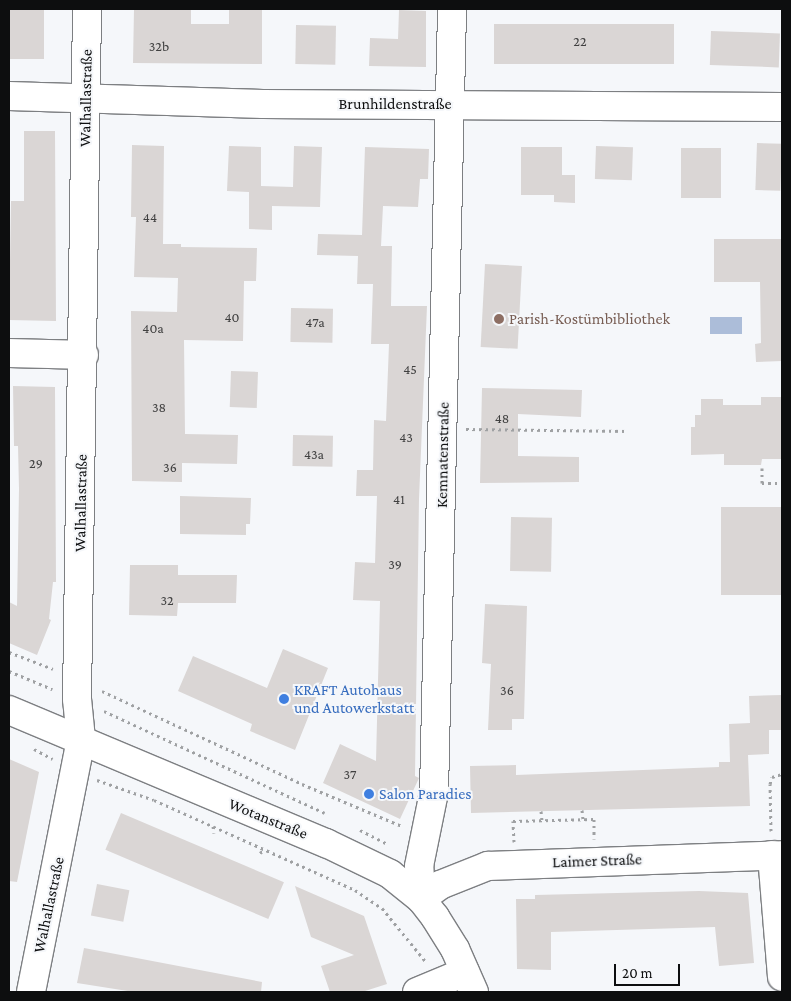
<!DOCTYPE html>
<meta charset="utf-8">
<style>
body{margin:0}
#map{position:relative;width:791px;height:1001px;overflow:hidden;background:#f5f7fa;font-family:"Crimson Pro",serif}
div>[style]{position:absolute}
.water>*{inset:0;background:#acbdd9;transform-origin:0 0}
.building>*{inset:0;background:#dad6d5;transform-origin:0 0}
.path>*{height:3px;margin-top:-1.5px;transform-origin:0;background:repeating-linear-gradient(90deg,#9fa1a3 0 2.5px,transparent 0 6.5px)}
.roads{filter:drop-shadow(1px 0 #7d7f82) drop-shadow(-1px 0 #7d7f82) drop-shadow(0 1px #7d7f82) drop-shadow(0 -1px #7d7f82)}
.minor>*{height:28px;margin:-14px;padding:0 14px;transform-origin:14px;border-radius:14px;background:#fff}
.major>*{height:28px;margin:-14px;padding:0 14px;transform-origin:14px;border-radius:14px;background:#fff}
.dots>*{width:14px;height:14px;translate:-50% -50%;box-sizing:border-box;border:2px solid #f5f7fa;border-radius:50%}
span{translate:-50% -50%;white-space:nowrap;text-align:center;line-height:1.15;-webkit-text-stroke:4px #f5f7fa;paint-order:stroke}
.number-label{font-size:14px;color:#404040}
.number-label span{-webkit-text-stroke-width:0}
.street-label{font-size:16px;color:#0d0e0f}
.education-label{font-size:16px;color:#785e54}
.left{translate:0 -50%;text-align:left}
.shop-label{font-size:16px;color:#366cbe}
.frame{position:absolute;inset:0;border:10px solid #0d0e0f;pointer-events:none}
.scale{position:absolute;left:614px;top:964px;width:66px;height:22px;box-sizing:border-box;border:2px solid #0d0e0f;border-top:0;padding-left:6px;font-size:15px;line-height:18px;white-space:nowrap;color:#0d0e0f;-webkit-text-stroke:4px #f5f7fa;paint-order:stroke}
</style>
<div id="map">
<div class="water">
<div style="left:710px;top:317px;width:32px;height:17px"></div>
</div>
<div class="building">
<div style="clip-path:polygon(134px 9px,184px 9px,191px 10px,191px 24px,229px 24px,229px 9px,262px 9px,262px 64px,133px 63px)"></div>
<div style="left:9px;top:10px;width:35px;height:49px"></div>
<div style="clip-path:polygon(399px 10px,426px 11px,426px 67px,369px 66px,370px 38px,398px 39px)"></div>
<div style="left:494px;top:24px;width:180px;height:40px"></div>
<div style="left:296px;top:25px;width:40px;height:39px;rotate:1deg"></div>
<div style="left:711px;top:31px;width:69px;height:34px;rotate:2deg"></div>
<div style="clip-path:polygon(24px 131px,55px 131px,56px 321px,9px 320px,11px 201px,24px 201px)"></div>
<div style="left:757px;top:143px;width:25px;height:47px;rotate:2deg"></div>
<div style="clip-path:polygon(132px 145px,164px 146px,163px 244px,181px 244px,181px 247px,257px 248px,256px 281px,244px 281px,243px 341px,184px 340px,185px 434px,238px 435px,237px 464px,182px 463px,182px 482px,132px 481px,131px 311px,177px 312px,178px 278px,134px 277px,136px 217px,131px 217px)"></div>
<div style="clip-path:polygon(229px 146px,261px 147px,261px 186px,293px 187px,294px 146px,322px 147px,320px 207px,272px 206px,272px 230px,249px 229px,249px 192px,227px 191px)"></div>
<div style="left:596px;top:146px;width:37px;height:33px;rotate:2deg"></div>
<div style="clip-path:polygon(365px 147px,429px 149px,428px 179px,420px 179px,418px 207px,383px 206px,381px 246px,392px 246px,391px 306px,427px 306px,419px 499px,415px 776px,419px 778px,400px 819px,323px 783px,340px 744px,376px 761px,380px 601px,353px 600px,355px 562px,375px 563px,377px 496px,356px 496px,357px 470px,373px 470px,374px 420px,386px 421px,389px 344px,371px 344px,373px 284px,357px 284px,358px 256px,317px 255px,318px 234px,362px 235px)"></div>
<div style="clip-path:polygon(521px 147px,562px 147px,562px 175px,575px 175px,575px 203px,554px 202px,554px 195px,521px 195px)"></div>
<div style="left:681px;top:148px;width:40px;height:50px"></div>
<div style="clip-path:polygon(714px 239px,782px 239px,782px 361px,756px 362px,755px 344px,761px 343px,760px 282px,714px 282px)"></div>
<div style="left:485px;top:264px;width:37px;height:83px;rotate:3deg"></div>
<div style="left:291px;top:308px;width:42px;height:34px;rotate:1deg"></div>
<div style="left:231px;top:371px;width:27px;height:36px;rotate:2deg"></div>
<div style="clip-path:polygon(13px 386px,55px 387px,56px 582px,53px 582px,49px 619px,51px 620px,37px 655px,9px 643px,9px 602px,17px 606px,19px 489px,18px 446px,14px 446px)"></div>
<div style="clip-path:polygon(482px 388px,582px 390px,581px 417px,518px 414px,518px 456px,579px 457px,579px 482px,480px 483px)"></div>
<div style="clip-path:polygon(761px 397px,782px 397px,782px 459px,762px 459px,761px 465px,724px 465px,724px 454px,691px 455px,691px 427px,695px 427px,695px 415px,701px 415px,701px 399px,723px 399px,723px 405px,761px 405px)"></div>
<div style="left:293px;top:435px;width:40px;height:31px;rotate:1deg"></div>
<div style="clip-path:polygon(180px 496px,251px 498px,250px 524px,246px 524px,246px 535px,180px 534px)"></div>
<div style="left:782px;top:507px;width:88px;height:61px;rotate:90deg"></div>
<div style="left:511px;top:517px;width:41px;height:54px;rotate:1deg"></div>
<div style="clip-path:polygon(130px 565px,178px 565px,178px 575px,237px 575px,236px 603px,178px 603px,177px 616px,129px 615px)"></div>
<div style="clip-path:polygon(485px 604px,527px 606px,524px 719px,512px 719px,512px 730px,488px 730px,491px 664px,482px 663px)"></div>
<div style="clip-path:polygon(283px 649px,328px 668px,295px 750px,250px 731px,252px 724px,178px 691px,193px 656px,267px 688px)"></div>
<div style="clip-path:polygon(782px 695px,782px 730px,769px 730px,769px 754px,748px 755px,750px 806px,471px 813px,470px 766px,516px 765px,516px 775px,719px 767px,719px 762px,730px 762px,729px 724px,750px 723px,749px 696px)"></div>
<div style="clip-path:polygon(9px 759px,39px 772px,17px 882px,9px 881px)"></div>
<div style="left:121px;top:813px;width:177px;height:40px;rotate:23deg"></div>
<div style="left:97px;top:884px;width:33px;height:32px;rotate:11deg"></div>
<div style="clip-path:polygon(295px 886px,364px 916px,387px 984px,362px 992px,330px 992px,321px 966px,354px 955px,311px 937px)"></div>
<div style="clip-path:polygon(699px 891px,748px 893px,754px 963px,719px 966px,715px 927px,551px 932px,551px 970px,517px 969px,516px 899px,535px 899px,535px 895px)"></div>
<div style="clip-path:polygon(84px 948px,262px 982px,261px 992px,134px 992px,77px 983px)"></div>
</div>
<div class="path">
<div style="left:466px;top:429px;width:162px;rotate:0.7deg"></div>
<div style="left:762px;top:468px;width:15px;rotate:90deg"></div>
<div style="left:762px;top:483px;width:20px"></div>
<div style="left:9px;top:652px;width:47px;rotate:21.1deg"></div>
<div style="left:9px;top:671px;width:47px;rotate:22.7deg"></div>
<div style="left:102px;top:691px;width:221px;rotate:24.9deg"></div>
<div style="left:302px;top:784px;width:108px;rotate:22.8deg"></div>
<div style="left:104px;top:711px;width:243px;rotate:24.8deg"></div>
<div style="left:34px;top:749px;width:21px;rotate:28deg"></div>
<div style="left:97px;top:780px;width:60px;rotate:19.3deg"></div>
<div style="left:154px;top:800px;width:220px;rotate:24.1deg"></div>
<div style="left:355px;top:890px;width:32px;rotate:34deg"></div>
<div style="left:382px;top:908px;width:70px;rotate:50.8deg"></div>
<div style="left:582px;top:810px;width:9px;rotate:84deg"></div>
<div style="left:541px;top:811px;width:9px;rotate:84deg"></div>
<div style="left:213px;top:826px;width:7px;rotate:82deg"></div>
<div style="left:360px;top:830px;width:29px;rotate:27deg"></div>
<div style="left:771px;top:831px;width:47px;rotate:-91.2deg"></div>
<div style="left:770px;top:784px;width:7px;rotate:-74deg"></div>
<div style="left:772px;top:777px;width:10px;rotate:-17deg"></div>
<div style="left:514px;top:842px;width:21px;rotate:-93deg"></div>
<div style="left:513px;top:821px;width:81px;rotate:-1.4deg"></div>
<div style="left:594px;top:819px;width:20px;rotate:90deg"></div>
<div style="left:260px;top:853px;width:6px;rotate:-39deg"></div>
</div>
<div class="roads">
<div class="minor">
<div style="left:9px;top:96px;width:254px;rotate:1.8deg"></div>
<div style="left:263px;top:104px;width:519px;rotate:0.33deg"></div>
<div style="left:9px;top:353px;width:75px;rotate:1.5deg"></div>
<div style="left:772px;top:855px;width:122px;rotate:85.3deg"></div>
<div style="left:421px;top:899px;width:33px;rotate:-93deg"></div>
<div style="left:419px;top:866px;width:76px;rotate:-78.5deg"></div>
<div style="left:434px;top:792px;width:783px;rotate:-88.68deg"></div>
<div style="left:421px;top:899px;width:24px;rotate:-36deg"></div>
<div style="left:440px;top:885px;width:52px;rotate:-21.6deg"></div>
<div style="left:488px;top:866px;width:294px;rotate:-2.1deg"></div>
<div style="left:31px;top:992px;width:258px;rotate:-78.8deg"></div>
<div style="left:81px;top:739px;width:40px;rotate:-95.7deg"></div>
<div style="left:77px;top:699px;width:690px;rotate:-89.17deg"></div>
<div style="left:417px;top:992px;width:52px;rotate:-22.6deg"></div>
</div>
<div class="major">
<div style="left:9px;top:710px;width:344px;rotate:22.8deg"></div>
<div style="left:326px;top:843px;width:71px;rotate:25.8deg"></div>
<div style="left:390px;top:874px;width:40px;rotate:39deg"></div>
<div style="left:421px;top:899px;width:23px;rotate:52deg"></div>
<div style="left:435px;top:917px;width:38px;rotate:58deg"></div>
<div style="left:455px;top:949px;width:47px;rotate:66.2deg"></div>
</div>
</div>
<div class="dots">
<div style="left:499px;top:319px;background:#8d6e63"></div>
<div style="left:284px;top:699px;background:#3f7fe0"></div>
<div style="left:369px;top:794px;background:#3f7fe0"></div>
</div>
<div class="number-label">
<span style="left:580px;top:41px">22</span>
<span style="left:159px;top:46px">32b</span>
<span style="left:150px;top:217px">44</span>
<span style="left:232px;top:317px">40</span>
<span style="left:315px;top:322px">47a</span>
<span style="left:153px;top:328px">40a</span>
<span style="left:410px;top:369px">45</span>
<span style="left:159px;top:407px">38</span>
<span style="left:502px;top:418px">48</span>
<span style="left:406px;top:437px">43</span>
<span style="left:314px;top:454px">43a</span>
<span style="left:36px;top:463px">29</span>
<span style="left:170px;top:467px">36</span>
<span style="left:399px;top:499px">41</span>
<span style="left:395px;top:564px">39</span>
<span style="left:167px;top:600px">32</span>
<span style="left:507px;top:690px">36</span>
<span style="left:350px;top:774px">37</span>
</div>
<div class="street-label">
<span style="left:86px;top:98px;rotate:-89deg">Walhallastraße</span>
<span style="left:395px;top:104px">Brunhildenstraße</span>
<span style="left:443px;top:455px;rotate:-89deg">Kemnatenstraße</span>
<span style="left:81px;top:503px;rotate:-89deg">Walhallastraße</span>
<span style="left:268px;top:819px;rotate:22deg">Wotanstraße</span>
<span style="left:597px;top:861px;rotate:-2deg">Laimer Straße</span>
<span style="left:49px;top:905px;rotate:-78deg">Walhallastraße</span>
</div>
<div class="education-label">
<span class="left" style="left:509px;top:319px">Parish-Kostümbibliothek</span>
</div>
<div class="shop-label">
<span class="left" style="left:294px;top:699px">KRAFT Autohaus<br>und Autowerkstatt</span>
<span class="left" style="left:379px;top:794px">Salon Paradies</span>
</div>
<div class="frame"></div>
<div class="scale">20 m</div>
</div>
